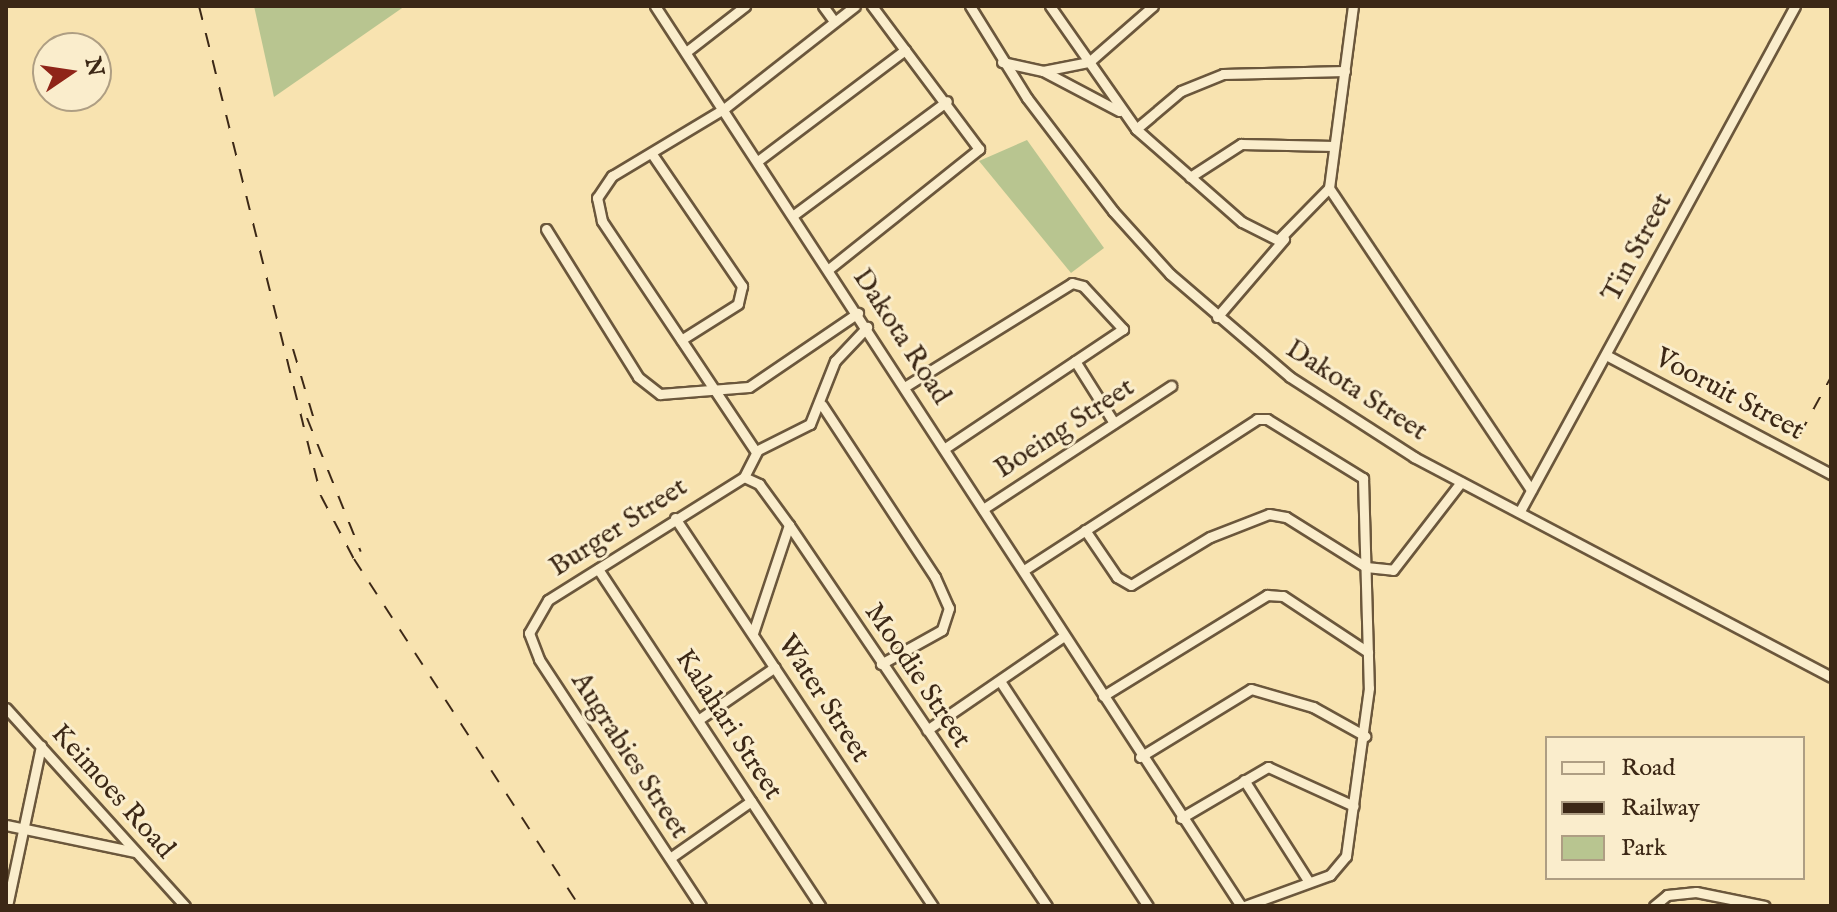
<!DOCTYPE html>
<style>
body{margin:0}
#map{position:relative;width:1837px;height:912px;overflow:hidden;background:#f8e3b0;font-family:"IM FELL English",serif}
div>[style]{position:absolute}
.green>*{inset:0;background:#b8c590}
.roads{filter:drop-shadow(2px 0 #6b573c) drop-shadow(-2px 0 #6b573c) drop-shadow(0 2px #6b573c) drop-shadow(0 -2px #6b573c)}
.minor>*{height:9px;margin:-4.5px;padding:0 4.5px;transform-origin:4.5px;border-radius:4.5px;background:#faedcc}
.rail>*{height:2px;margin-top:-1px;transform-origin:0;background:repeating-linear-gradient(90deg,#3c2816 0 14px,transparent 0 28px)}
span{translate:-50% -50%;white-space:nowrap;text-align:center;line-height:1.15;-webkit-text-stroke:6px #faedcc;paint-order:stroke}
.street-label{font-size:28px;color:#3c2816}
.frame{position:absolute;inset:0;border:8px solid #3c2816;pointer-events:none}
.legend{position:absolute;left:1545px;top:736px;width:260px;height:144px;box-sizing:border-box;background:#faedcc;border:2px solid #ae9e83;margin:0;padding:10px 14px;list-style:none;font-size:24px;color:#3c2816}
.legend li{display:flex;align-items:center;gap:16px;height:40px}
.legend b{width:40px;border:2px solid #ae9e83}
.north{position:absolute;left:32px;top:32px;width:80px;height:80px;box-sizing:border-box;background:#faedcc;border:2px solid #ae9e83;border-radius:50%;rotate:77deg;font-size:22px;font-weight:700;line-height:32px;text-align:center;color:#3c2816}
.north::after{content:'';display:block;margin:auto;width:28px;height:36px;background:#8f2418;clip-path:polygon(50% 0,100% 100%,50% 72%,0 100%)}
</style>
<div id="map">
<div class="green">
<div style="clip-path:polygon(254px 6px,405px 6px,274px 97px)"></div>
<div style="clip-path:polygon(1027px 140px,1104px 248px,1071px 273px,979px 161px)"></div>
</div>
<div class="roads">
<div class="minor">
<div style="left:655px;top:6px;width:1074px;rotate:56.93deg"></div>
<div style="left:823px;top:6px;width:19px;rotate:54deg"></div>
<div style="left:970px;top:6px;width:108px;rotate:58.2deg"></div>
<div style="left:1027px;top:98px;width:142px;rotate:52.7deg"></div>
<div style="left:1113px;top:211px;width:85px;rotate:47.9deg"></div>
<div style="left:1170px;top:274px;width:158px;rotate:40.6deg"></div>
<div style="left:1290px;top:377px;width:148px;rotate:32.8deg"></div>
<div style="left:1414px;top:457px;width:471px;rotate:27.8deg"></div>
<div style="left:1050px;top:6px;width:150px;rotate:55deg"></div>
<div style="left:1136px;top:129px;width:141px;rotate:41.3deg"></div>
<div style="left:1242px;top:222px;width:40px;rotate:26.6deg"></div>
<div style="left:1278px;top:240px;width:73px;rotate:-45.6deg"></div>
<div style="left:1329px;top:188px;width:184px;rotate:-82.5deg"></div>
<div style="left:686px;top:52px;width:75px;rotate:-37.9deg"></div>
<div style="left:1002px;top:62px;width:42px;rotate:12.4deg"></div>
<div style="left:1043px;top:71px;width:86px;rotate:27.8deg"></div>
<div style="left:1043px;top:71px;width:47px;rotate:-11.1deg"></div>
<div style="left:1089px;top:62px;width:85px;rotate:-41.2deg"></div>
<div style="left:1136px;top:129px;width:59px;rotate:-40.2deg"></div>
<div style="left:1181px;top:91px;width:45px;rotate:-22deg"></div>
<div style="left:1223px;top:74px;width:122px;rotate:-1.4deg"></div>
<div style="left:652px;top:154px;width:160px;rotate:55.7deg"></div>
<div style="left:742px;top:286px;width:18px;rotate:103deg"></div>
<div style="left:738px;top:304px;width:67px;rotate:147.7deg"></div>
<div style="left:759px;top:160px;width:183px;rotate:-37deg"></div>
<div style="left:1190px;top:177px;width:61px;rotate:-32.9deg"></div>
<div style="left:1241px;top:144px;width:93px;rotate:1.2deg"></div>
<div style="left:1329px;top:188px;width:363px;rotate:56.2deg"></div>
<div style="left:795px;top:214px;width:189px;rotate:-36.6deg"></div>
<div style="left:546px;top:229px;width:174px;rotate:58.1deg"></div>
<div style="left:638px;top:377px;width:28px;rotate:38deg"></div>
<div style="left:660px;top:394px;width:89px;rotate:-4.5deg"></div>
<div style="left:749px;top:387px;width:132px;rotate:-34.2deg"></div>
<div style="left:830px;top:268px;width:191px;rotate:-38.6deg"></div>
<div style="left:979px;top:149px;width:179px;rotate:-126.8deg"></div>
<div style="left:1217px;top:317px;width:103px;rotate:-49.3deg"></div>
<div style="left:1606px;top:355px;width:255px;rotate:27.9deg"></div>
<div style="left:1075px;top:361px;width:73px;rotate:57.8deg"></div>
<div style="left:906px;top:386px;width:195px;rotate:-31.8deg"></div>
<div style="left:1072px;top:283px;width:11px;rotate:15deg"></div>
<div style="left:1083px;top:286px;width:59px;rotate:47.1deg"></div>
<div style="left:1123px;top:329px;width:214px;rotate:146.2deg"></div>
<div style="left:822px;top:405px;width:206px;rotate:56.7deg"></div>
<div style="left:935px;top:577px;width:34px;rotate:66deg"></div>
<div style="left:949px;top:608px;width:23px;rotate:108deg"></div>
<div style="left:942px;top:630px;width:70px;rotate:150.9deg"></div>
<div style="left:756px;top:452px;width:278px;rotate:-123.7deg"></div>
<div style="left:602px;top:221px;width:24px;rotate:-102deg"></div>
<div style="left:597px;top:198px;width:27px;rotate:-56deg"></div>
<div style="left:612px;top:176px;width:132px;rotate:-31deg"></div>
<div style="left:725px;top:108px;width:165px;rotate:-38.1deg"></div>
<div style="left:744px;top:477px;width:17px;rotate:25deg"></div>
<div style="left:759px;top:484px;width:51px;rotate:53.8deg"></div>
<div style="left:789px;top:525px;width:460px;rotate:55.9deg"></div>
<div style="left:744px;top:477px;width:30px;rotate:-63deg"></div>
<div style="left:758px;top:450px;width:58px;rotate:-26.6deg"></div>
<div style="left:810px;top:424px;width:68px;rotate:-68.4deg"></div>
<div style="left:835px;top:361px;width:47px;rotate:-46.7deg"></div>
<div style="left:983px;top:509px;width:225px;rotate:-33.2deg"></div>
<div style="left:1520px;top:511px;width:575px;rotate:-61.43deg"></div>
<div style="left:675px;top:518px;width:466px;rotate:56.4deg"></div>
<div style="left:1085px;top:530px;width:57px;rotate:55.8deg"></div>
<div style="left:1117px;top:577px;width:16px;rotate:30deg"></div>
<div style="left:1131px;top:585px;width:92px;rotate:-31.3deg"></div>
<div style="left:1210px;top:537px;width:63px;rotate:-21.3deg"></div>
<div style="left:1269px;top:514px;width:17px;rotate:10deg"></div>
<div style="left:1286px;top:517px;width:94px;rotate:32deg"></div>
<div style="left:1366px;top:567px;width:27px;rotate:6deg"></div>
<div style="left:1393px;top:570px;width:111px;rotate:-52.3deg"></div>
<div style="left:598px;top:569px;width:404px;rotate:56.6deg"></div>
<div style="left:1024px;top:570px;width:278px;rotate:-32.9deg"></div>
<div style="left:1257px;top:419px;width:10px"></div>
<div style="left:1267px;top:419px;width:113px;rotate:31.6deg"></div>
<div style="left:1363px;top:478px;width:210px;rotate:88.4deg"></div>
<div style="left:1369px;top:688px;width:170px;rotate:97.8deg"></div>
<div style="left:1346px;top:856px;width:25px;rotate:130deg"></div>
<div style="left:1330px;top:875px;width:90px;rotate:160deg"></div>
<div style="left:753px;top:633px;width:114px;rotate:-71.6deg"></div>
<div style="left:1000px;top:681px;width:269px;rotate:56.7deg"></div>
<div style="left:1103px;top:696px;width:193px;rotate:-31.6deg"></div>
<div style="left:1267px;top:595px;width:16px;rotate:4deg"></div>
<div style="left:1283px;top:596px;width:102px;rotate:33.4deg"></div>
<div style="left:6px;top:708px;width:267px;rotate:47.9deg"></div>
<div style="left:698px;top:720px;width:93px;rotate:-34.5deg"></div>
<div style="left:927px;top:730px;width:166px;rotate:-34.5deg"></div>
<div style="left:1140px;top:757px;width:130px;rotate:-31.5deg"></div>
<div style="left:1251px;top:689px;width:65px;rotate:16.2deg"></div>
<div style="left:1313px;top:707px;width:60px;rotate:29.1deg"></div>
<div style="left:1244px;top:780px;width:121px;rotate:57.5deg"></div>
<div style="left:1181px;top:818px;width:101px;rotate:-30.4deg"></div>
<div style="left:1268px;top:767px;width:94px;rotate:24.4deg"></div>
<div style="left:6px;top:825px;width:132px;rotate:11.8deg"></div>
<div style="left:670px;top:858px;width:99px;rotate:-35.1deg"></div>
<div style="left:7px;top:906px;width:164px;rotate:-78deg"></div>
<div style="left:701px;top:906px;width:295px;rotate:-123.3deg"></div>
<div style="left:539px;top:659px;width:28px;rotate:-111deg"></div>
<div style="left:529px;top:633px;width:38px;rotate:-60deg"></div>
<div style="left:548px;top:600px;width:231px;rotate:-32.1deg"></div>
<div style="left:1654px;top:906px;width:17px;rotate:-40deg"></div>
<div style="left:1667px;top:895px;width:29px;rotate:-6deg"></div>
<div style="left:1696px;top:892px;width:70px;rotate:11.5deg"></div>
</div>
</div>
<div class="rail">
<div style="left:199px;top:6px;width:505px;rotate:76.02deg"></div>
<div style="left:321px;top:496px;width:71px;rotate:62.4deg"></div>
<div style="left:354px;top:559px;width:414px;rotate:57deg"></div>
<div style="left:293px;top:349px;width:80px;rotate:73.4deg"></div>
<div style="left:307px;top:418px;width:144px;rotate:68.1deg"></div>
<div style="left:1800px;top:434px;width:65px;rotate:-61.5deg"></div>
</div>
<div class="street-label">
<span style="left:1638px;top:248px;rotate:-62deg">Tin Street</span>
<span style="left:901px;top:337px;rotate:57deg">Dakota Road</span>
<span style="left:1356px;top:391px;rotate:33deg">Dakota Street</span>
<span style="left:1729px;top:395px;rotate:28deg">Vooruit Street</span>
<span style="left:1065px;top:429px;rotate:-33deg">Boeing Street</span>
<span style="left:619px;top:528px;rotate:-33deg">Burger Street</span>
<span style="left:917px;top:676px;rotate:56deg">Moodie Street</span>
<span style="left:823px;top:699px;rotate:57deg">Water Street</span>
<span style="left:728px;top:725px;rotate:57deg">Kalahari Street</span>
<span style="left:629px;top:756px;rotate:57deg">Augrabies Street</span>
<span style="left:112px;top:792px;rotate:48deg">Keimoes Road</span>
</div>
<div class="frame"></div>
<ul class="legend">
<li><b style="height:10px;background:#faedcc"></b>Road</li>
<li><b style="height:10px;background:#3c2816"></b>Railway</li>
<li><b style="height:22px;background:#b8c590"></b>Park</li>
</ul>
<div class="north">N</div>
</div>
